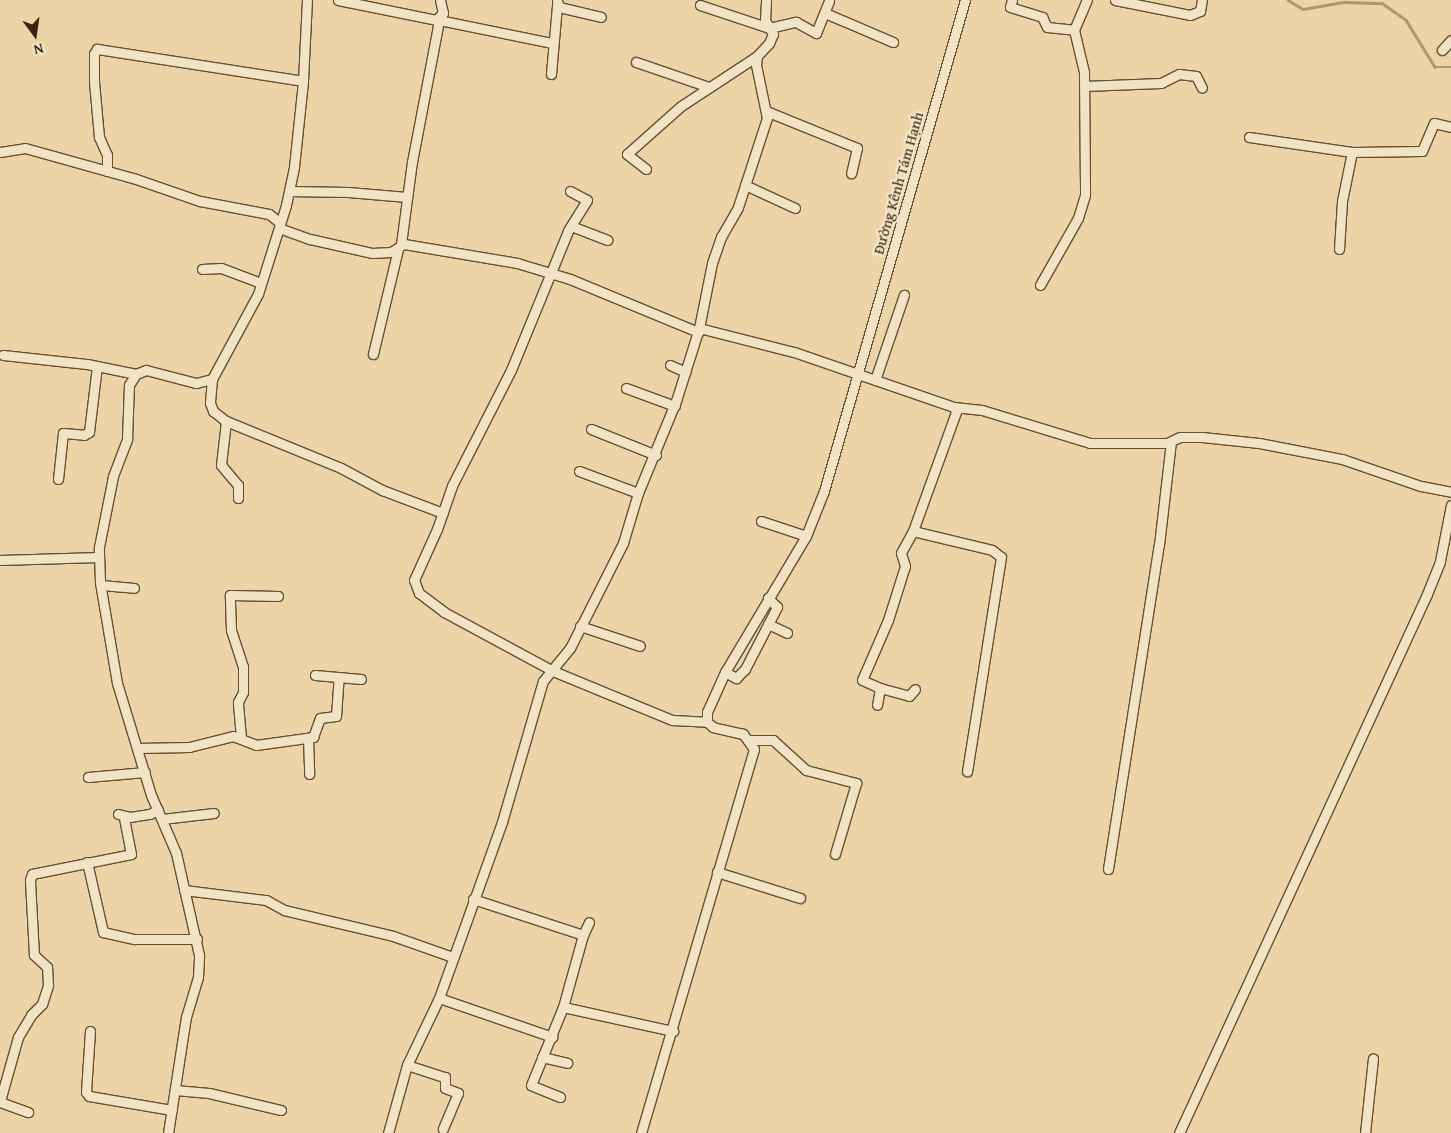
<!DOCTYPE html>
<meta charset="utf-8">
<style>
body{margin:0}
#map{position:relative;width:1451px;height:1133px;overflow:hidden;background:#ecd4a6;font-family:"Gentium Book Plus",serif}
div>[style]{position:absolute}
.stream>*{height:2.5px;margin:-1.25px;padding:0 1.25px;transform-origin:1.25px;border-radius:1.25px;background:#ae9874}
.roads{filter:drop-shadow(1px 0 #645038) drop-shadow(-1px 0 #645038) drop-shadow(0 1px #645038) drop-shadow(0 -1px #645038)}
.street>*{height:9px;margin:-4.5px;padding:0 4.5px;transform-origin:4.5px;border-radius:4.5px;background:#f3e3c5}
span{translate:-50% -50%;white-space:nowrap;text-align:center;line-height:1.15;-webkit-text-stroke:5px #f3e3c5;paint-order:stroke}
.street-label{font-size:15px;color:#372413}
.north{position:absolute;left:10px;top:10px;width:50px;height:50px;-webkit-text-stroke:4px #f3e3c5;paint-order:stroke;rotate:166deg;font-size:14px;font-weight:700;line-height:20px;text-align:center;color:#372413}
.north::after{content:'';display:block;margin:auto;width:18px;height:22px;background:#372413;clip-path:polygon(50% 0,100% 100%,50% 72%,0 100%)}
</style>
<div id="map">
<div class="stream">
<div style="left:1288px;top:0;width:17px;rotate:31deg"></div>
<div style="left:1303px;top:9px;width:42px;rotate:-9.7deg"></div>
<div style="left:1344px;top:2px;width:38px;rotate:2deg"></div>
<div style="left:1382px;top:3px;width:29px;rotate:35deg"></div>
<div style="left:1406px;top:20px;width:55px;rotate:58.3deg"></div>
<div style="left:1435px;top:67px;width:16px"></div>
</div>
<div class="roads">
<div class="street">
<div style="left:338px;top:0;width:100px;rotate:11.5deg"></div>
<div style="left:436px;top:20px;width:10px;rotate:-45deg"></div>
<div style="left:443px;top:13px;width:13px;rotate:-103deg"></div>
<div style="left:1012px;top:0;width:7px;rotate:106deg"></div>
<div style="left:1010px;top:7px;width:34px;rotate:17deg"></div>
<div style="left:1042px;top:17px;width:11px;rotate:63deg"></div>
<div style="left:1047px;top:27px;width:27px;rotate:6deg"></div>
<div style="left:1074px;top:30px;width:43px;rotate:76.6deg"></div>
<div style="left:1084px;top:72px;width:123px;rotate:89.5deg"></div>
<div style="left:1085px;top:195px;width:24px;rotate:107deg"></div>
<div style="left:1078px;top:218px;width:77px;rotate:119.6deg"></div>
<div style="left:1115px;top:0;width:76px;rotate:11.3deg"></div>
<div style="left:1190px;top:15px;width:11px;rotate:-22deg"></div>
<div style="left:1200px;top:11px;width:11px;rotate:-80deg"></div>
<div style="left:557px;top:1px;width:6px;rotate:72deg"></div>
<div style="left:559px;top:7px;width:43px;rotate:13.4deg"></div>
<div style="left:700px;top:5px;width:73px;rotate:18.4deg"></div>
<div style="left:769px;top:28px;width:28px;rotate:-13deg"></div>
<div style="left:796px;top:22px;width:23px;rotate:29deg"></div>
<div style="left:816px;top:33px;width:35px;rotate:-68deg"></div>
<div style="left:825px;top:13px;width:74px;rotate:23.1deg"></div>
<div style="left:1074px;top:30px;width:33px;rotate:-67deg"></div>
<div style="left:1442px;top:50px;width:13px;rotate:-48deg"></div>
<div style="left:636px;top:62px;width:77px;rotate:18.9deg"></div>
<div style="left:551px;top:74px;width:69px;rotate:-85deg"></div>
<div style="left:1084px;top:86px;width:77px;rotate:-2.2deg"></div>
<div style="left:1161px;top:83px;width:20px;rotate:-27deg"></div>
<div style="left:1179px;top:74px;width:17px;rotate:7deg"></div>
<div style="left:1196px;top:76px;width:13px;rotate:63deg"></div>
<div style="left:766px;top:111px;width:98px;rotate:22.1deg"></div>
<div style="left:857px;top:148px;width:26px;rotate:103deg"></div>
<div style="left:1249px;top:137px;width:104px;rotate:8.3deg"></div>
<div style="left:1352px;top:152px;width:70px;rotate:-0.8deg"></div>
<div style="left:1422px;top:151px;width:30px;rotate:-67deg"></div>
<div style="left:1434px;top:123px;width:17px;rotate:13deg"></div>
<div style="left:0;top:152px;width:25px;rotate:-9deg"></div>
<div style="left:25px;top:148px;width:115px;rotate:15.6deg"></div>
<div style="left:136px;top:179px;width:68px;rotate:19deg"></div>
<div style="left:200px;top:201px;width:70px;rotate:10.7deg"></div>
<div style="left:269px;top:214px;width:14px;rotate:39deg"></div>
<div style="left:646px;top:169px;width:24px;rotate:-142deg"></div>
<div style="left:627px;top:154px;width:72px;rotate:-41.6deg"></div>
<div style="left:681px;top:106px;width:91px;rotate:-33.3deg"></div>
<div style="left:107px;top:171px;width:16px;rotate:-90deg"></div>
<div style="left:107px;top:155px;width:20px;rotate:-114deg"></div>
<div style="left:99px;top:137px;width:55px;rotate:-95.2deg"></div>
<div style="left:94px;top:82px;width:28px;rotate:-90deg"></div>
<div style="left:94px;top:54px;width:6px;rotate:-59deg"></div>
<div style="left:97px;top:49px;width:208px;rotate:8.8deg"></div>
<div style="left:745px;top:185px;width:55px;rotate:24.7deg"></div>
<div style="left:289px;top:191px;width:59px;rotate:1deg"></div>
<div style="left:348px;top:192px;width:59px;rotate:4.8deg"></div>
<div style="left:570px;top:191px;width:19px;rotate:28deg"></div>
<div style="left:587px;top:200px;width:36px;rotate:122deg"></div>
<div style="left:568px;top:231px;width:150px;rotate:112.3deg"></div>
<div style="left:511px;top:370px;width:130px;rotate:117deg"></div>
<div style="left:452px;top:486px;width:46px;rotate:109.2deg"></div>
<div style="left:437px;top:529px;width:56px;rotate:114.3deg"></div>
<div style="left:414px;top:580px;width:14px;rotate:69deg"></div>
<div style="left:419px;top:593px;width:31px;rotate:37deg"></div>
<div style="left:444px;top:612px;width:124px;rotate:28.4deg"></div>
<div style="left:553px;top:671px;width:129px;rotate:22.4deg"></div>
<div style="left:672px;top:720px;width:35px;rotate:3deg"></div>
<div style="left:571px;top:226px;width:39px;rotate:21deg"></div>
<div style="left:279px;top:228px;width:33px;rotate:20deg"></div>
<div style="left:310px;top:239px;width:64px;rotate:12.7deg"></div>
<div style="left:372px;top:253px;width:19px;rotate:-3deg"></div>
<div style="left:391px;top:252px;width:15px;rotate:-32deg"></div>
<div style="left:404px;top:244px;width:115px;rotate:9.5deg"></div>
<div style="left:517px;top:263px;width:55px;rotate:16.8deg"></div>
<div style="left:570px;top:279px;width:139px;rotate:22.5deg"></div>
<div style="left:401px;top:244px;width:83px;rotate:-82.4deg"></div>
<div style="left:412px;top:162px;width:145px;rotate:-79.2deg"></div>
<div style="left:439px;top:20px;width:115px;rotate:11.5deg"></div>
<div style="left:1339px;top:249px;width:48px;rotate:-86.4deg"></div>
<div style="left:1342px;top:201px;width:50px;rotate:-78.5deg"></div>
<div style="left:202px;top:269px;width:19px;rotate:-3deg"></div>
<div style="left:221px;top:268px;width:43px;rotate:20.6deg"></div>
<div style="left:699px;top:328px;width:98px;rotate:14.2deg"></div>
<div style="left:794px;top:352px;width:169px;rotate:19deg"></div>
<div style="left:954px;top:407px;width:5px;rotate:68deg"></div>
<div style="left:956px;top:412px;width:127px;rotate:109.9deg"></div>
<div style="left:913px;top:531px;width:25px;rotate:119deg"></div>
<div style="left:901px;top:553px;width:14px;rotate:73deg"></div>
<div style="left:905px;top:566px;width:57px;rotate:107.5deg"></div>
<div style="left:888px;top:620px;width:65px;rotate:113.4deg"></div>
<div style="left:862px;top:680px;width:20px;rotate:24deg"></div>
<div style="left:880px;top:688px;width:17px;rotate:100deg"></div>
<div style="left:373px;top:354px;width:108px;rotate:-76.6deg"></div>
<div style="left:3px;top:355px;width:84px;rotate:6.1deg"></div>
<div style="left:87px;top:364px;width:50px;rotate:11.5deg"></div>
<div style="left:670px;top:365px;width:17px;rotate:24deg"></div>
<div style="left:212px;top:379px;width:24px;rotate:95deg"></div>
<div style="left:210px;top:403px;width:9px;rotate:69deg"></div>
<div style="left:213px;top:411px;width:16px;rotate:38deg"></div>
<div style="left:226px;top:421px;width:124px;rotate:22.2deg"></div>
<div style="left:341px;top:468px;width:47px;rotate:28.2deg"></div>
<div style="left:382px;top:490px;width:65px;rotate:20.7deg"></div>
<div style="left:875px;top:380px;width:90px;rotate:-71.2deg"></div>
<div style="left:626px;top:388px;width:52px;rotate:20.2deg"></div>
<div style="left:954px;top:407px;width:28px;rotate:6deg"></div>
<div style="left:982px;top:410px;width:113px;rotate:17deg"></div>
<div style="left:1090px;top:443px;width:77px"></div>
<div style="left:1167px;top:443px;width:14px;rotate:-25deg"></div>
<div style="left:1180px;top:437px;width:22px"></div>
<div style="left:1202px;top:437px;width:57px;rotate:6deg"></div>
<div style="left:1259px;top:443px;width:85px;rotate:10.9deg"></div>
<div style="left:1342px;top:459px;width:83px;rotate:18.9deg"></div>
<div style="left:1421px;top:486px;width:31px;rotate:11deg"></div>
<div style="left:226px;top:421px;width:44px;rotate:96.5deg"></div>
<div style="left:221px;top:465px;width:26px;rotate:50deg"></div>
<div style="left:238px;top:485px;width:13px;rotate:90deg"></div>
<div style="left:591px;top:429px;width:70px;rotate:21.8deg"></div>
<div style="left:579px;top:471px;width:63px;rotate:20.4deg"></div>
<div style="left:58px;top:479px;width:46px;rotate:-83.8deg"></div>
<div style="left:63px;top:433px;width:21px;rotate:5deg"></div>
<div style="left:84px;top:435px;width:6px;rotate:-31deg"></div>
<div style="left:89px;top:432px;width:66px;rotate:-83.1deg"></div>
<div style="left:761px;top:521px;width:47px;rotate:18.4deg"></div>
<div style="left:913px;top:531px;width:81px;rotate:13.5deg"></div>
<div style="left:992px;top:550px;width:11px;rotate:38deg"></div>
<div style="left:1001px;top:557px;width:217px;rotate:99deg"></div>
<div style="left:0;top:560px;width:99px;rotate:-1.7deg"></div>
<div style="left:101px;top:585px;width:33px;rotate:5deg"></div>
<div style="left:768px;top:624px;width:21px;rotate:25deg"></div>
<div style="left:580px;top:626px;width:63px;rotate:18.4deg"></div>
<div style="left:725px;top:672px;width:13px;rotate:29deg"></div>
<div style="left:736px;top:678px;width:13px;rotate:-45deg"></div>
<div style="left:745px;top:669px;width:70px;rotate:-62.7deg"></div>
<div style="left:777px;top:607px;width:13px;rotate:-135deg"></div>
<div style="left:315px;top:675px;width:46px;rotate:5deg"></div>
<div style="left:880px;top:688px;width:30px;rotate:15deg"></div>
<div style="left:909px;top:696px;width:9px;rotate:-49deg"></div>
<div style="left:241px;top:738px;width:36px;rotate:-95deg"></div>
<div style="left:238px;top:702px;width:11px;rotate:-63deg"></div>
<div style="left:243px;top:692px;width:25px;rotate:-90deg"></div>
<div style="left:243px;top:667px;width:39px;rotate:-108deg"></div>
<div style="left:231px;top:630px;width:35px;rotate:-92deg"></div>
<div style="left:230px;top:595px;width:48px;rotate:1.2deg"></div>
<div style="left:308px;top:738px;width:36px;rotate:88deg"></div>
<div style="left:750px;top:740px;width:23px"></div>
<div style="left:773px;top:740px;width:45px;rotate:42.3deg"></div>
<div style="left:806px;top:770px;width:52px;rotate:14.6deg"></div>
<div style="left:856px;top:783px;width:74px;rotate:106.5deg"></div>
<div style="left:138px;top:748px;width:51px;rotate:-1.1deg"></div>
<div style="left:189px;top:747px;width:45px;rotate:-14deg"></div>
<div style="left:233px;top:736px;width:25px;rotate:21deg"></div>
<div style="left:256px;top:745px;width:58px;rotate:-8deg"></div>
<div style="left:313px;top:737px;width:20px;rotate:-70deg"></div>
<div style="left:320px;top:718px;width:16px;rotate:-7deg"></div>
<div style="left:336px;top:716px;width:39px;rotate:-86deg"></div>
<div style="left:88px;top:777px;width:57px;rotate:-5deg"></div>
<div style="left:118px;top:814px;width:12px;rotate:14deg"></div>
<div style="left:130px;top:817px;width:20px;rotate:-9deg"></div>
<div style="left:150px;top:814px;width:9px;rotate:-32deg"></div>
<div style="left:162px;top:819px;width:52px;rotate:-6.6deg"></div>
<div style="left:87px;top:862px;width:72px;rotate:77.1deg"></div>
<div style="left:103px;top:932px;width:32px;rotate:13deg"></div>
<div style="left:134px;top:939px;width:63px"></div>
<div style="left:1108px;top:869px;width:328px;rotate:-81.1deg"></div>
<div style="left:1159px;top:545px;width:104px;rotate:-83.4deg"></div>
<div style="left:717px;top:872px;width:87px;rotate:17.4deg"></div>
<div style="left:184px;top:890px;width:83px;rotate:7deg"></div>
<div style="left:266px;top:900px;width:21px;rotate:29deg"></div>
<div style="left:284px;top:910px;width:112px;rotate:13.4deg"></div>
<div style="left:393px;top:936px;width:64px;rotate:19.3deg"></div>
<div style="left:473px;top:899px;width:116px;rotate:18.1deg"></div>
<div style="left:583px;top:935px;width:14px;rotate:-65deg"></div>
<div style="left:439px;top:998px;width:120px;rotate:19deg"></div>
<div style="left:563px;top:1007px;width:113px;rotate:12.3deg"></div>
<div style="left:90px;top:1031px;width:61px;rotate:93.8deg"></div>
<div style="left:86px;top:1092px;width:5px;rotate:53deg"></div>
<div style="left:89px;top:1096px;width:84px;rotate:9.6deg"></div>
<div style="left:542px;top:1057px;width:26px;rotate:13deg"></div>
<div style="left:407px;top:1065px;width:40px;rotate:18deg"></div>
<div style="left:445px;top:1077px;width:11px;rotate:90deg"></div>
<div style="left:445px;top:1088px;width:14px;rotate:21deg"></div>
<div style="left:458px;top:1093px;width:39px;rotate:113deg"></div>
<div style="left:175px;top:1090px;width:34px;rotate:5deg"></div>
<div style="left:209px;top:1093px;width:74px;rotate:13.3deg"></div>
<div style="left:560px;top:1097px;width:31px;rotate:-158deg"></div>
<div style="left:531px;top:1085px;width:84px;rotate:-67.7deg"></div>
<div style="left:563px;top:1007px;width:75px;rotate:-74.5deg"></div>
<div style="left:0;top:1101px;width:66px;rotate:-74.3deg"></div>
<div style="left:18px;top:1037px;width:26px;rotate:-59deg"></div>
<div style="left:31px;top:1015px;width:16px;rotate:-45deg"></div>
<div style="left:42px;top:1004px;width:20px;rotate:-72deg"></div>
<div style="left:48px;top:985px;width:18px;rotate:-93deg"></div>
<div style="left:47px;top:967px;width:18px;rotate:-137deg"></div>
<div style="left:34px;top:955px;width:75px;rotate:-93.1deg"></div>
<div style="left:30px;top:880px;width:6px;rotate:-72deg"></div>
<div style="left:32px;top:874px;width:101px;rotate:-11.4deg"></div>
<div style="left:131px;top:854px;width:38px;rotate:-101deg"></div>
<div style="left:0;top:1102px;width:30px;rotate:20deg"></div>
<div style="left:168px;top:1133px;width:117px;rotate:-81.2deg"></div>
<div style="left:186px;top:1017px;width:42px;rotate:-73.3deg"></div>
<div style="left:198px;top:977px;width:22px;rotate:-87deg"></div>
<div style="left:199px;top:955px;width:105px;rotate:-102.7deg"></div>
<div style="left:176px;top:853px;width:63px;rotate:-113.3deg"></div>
<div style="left:151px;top:795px;width:117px;rotate:-106.9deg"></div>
<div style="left:117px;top:683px;width:102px;rotate:-99.6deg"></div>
<div style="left:100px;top:582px;width:35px;rotate:-92deg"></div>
<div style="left:99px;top:547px;width:72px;rotate:-78.8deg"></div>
<div style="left:113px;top:476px;width:40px;rotate:-69deg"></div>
<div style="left:127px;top:439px;width:54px;rotate:-87.9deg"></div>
<div style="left:129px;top:385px;width:13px;rotate:-58deg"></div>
<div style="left:136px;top:374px;width:11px;rotate:-22deg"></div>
<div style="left:146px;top:370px;width:52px;rotate:14.6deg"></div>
<div style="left:196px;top:383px;width:16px;rotate:-14deg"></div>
<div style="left:212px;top:379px;width:97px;rotate:-61.6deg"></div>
<div style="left:258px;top:294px;width:93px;rotate:-72.5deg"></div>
<div style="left:286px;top:205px;width:39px;rotate:-78deg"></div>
<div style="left:294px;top:167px;width:86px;rotate:-84deg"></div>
<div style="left:303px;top:81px;width:81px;rotate:-87.2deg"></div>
<div style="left:388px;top:1133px;width:71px;rotate:-74.4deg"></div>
<div style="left:407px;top:1065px;width:74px;rotate:-64.5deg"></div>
<div style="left:439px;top:998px;width:187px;rotate:-70.3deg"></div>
<div style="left:502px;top:822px;width:147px;rotate:-73.8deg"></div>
<div style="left:543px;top:681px;width:43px;rotate:-50.7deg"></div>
<div style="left:570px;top:648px;width:118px;rotate:-63.2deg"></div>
<div style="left:623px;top:543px;width:52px;rotate:-73.3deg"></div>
<div style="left:638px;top:493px;width:100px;rotate:-67.6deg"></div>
<div style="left:676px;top:401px;width:77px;rotate:-72.5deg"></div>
<div style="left:699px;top:328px;width:66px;rotate:-78.7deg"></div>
<div style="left:712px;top:263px;width:28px;rotate:-71deg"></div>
<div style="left:721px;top:237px;width:34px;rotate:-60deg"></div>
<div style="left:738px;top:207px;width:94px;rotate:-72deg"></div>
<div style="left:767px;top:118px;width:54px;rotate:-101.7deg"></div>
<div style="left:756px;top:65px;width:9px;rotate:-84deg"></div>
<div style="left:757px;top:56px;width:18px;rotate:-47deg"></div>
<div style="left:769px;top:43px;width:10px;rotate:-66deg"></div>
<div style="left:773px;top:34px;width:16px;rotate:-120deg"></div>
<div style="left:765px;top:20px;width:20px;rotate:-87deg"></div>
<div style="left:641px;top:1133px;width:400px;rotate:-73.6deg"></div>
<div style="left:754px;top:749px;width:19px;rotate:-126deg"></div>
<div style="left:743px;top:734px;width:31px;rotate:-167deg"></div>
<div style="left:713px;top:727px;width:8px;rotate:-140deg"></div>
<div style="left:707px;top:722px;width:10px;rotate:-90deg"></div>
<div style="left:707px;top:712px;width:44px;rotate:-65.8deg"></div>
<div style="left:725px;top:672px;width:158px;rotate:-59.2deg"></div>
<div style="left:806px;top:536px;width:48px;rotate:-68.2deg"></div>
<div style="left:824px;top:491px;width:511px;rotate:-73.98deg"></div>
<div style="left:1179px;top:1133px;width:593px;rotate:-65.29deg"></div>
<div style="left:1427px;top:594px;width:35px;rotate:-68deg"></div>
<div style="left:1440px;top:561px;width:57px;rotate:-78.9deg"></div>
<div style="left:1365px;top:1133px;width:75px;rotate:-83.9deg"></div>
</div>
</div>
<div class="street-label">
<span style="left:898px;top:183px;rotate:-74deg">Đường Kênh Tám Hạnh</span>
</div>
<div class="north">N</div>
</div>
